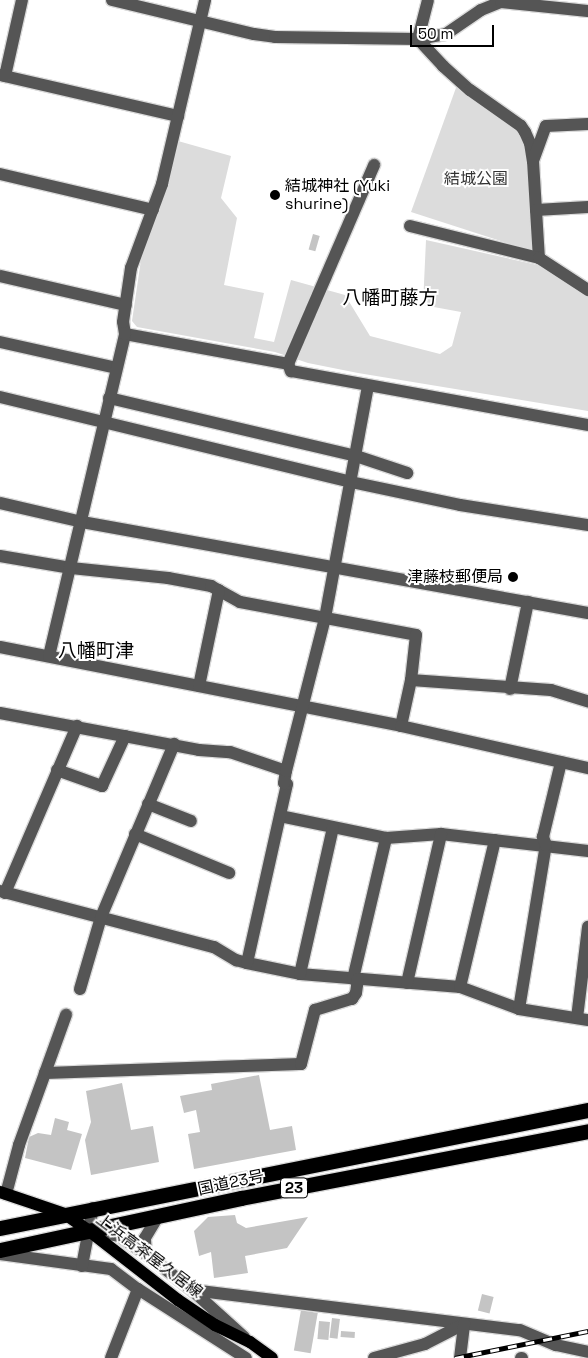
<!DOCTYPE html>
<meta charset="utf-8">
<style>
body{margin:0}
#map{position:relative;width:588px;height:1358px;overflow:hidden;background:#fff;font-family:"Space Grotesk","Noto Sans JP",sans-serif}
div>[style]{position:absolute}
.green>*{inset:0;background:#dcdcdc}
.building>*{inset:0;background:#c4c4c4;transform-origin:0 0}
.roads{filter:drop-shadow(1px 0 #dbdbdb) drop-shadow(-1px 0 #dbdbdb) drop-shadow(0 1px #dbdbdb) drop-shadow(0 -1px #dbdbdb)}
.minor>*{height:12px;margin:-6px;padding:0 6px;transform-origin:6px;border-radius:6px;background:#555}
.major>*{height:12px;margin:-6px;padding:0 6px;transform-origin:6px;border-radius:6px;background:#000}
.highway>*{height:15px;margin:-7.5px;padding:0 7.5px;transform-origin:7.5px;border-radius:7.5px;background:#000}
.rail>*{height:5px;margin-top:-2.5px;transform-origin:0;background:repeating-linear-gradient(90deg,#fff 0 9px,#000 0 18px);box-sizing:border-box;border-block:1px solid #000}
.dots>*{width:14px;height:14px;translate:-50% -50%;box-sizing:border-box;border:2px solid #fff;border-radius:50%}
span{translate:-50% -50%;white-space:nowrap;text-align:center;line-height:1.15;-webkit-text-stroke:4px #fff;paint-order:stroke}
.shield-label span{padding:1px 4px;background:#fff;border:1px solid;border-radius:4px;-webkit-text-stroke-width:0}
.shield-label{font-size:15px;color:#000;font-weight:700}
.park-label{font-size:16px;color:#333}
.poi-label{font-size:16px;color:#000}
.left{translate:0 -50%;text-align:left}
.right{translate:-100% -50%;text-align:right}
.street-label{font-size:16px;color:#000}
.quarter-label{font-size:19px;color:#000}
.scale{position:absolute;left:410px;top:25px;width:84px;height:22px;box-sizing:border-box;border:2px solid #000;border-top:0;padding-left:6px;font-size:15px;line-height:18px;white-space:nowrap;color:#000;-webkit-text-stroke:4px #fff;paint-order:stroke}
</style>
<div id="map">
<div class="green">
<div style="clip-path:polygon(457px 85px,519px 131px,525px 141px,532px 251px,411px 212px)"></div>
<div style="clip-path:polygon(178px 141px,231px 156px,221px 198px,237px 218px,224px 285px,264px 293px,254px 338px,274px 342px,291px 280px,345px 295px,370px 336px,440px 354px,452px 346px,461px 312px,423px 305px,426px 240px,542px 266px,588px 296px,588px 411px,358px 373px,308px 363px,275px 352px,137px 327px,132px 321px,142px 253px,158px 214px)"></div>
</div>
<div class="building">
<div style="left:313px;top:234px;width:7px;height:16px;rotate:16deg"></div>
<div style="clip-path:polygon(259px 1075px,270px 1130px,292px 1126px,296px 1150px,194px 1169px,188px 1134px,200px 1132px,196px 1110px,184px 1113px,180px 1096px,212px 1090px,211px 1084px)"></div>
<div style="clip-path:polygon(122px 1083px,131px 1130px,153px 1126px,159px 1162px,91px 1175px,85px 1140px,91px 1122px,86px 1091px)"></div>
<div style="clip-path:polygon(55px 1118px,69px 1122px,67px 1130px,82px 1134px,71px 1170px,25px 1158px,29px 1137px,38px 1133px,51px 1135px)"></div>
<div style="clip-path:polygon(235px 1215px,237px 1223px,246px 1228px,308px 1217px,287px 1248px,245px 1256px,248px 1273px,214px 1278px,211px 1252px,199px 1256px,194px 1231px,208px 1217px)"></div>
<div style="left:482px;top:1294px;width:12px;height:17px;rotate:14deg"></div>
<div style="left:301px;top:1310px;width:17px;height:41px;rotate:10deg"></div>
<div style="left:332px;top:1318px;width:8px;height:20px;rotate:7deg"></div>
<div style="left:319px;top:1321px;width:11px;height:18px;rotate:5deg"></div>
<div style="left:341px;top:1331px;width:14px;height:6px;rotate:4deg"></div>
</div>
<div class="roads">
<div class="minor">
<div style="left:112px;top:0;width:146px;rotate:13.5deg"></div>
<div style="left:254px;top:34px;width:21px;rotate:8deg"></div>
<div style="left:275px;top:37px;width:143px;rotate:0.8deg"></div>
<div style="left:418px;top:39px;width:28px;rotate:-10deg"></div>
<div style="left:446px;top:34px;width:42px;rotate:-34.4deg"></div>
<div style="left:481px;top:10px;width:22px;rotate:-22deg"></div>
<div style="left:501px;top:2px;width:87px;rotate:5.9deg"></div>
<div style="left:418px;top:39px;width:37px;rotate:47deg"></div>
<div style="left:443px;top:66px;width:36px;rotate:42deg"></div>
<div style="left:470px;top:90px;width:62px;rotate:35.2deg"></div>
<div style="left:521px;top:126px;width:7px;rotate:56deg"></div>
<div style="left:525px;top:132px;width:12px;rotate:66deg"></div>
<div style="left:530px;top:143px;width:18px;rotate:81deg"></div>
<div style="left:533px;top:161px;width:97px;rotate:86.5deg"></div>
<div style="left:418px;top:39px;width:40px;rotate:-75.6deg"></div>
<div style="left:0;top:75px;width:183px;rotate:13deg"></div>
<div style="left:5px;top:76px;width:78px;rotate:-77.4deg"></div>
<div style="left:533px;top:161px;width:37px;rotate:-70deg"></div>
<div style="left:546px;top:126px;width:42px;rotate:-2.7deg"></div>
<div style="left:0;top:174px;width:157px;rotate:13.2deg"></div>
<div style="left:536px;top:210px;width:52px;rotate:-3.3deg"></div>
<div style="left:410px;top:226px;width:133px;rotate:13.9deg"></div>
<div style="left:539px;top:258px;width:59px;rotate:33.1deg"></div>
<div style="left:0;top:276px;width:129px;rotate:13deg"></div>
<div style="left:125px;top:334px;width:166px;rotate:10.4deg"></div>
<div style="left:288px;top:364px;width:8px;rotate:67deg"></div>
<div style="left:291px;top:371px;width:302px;rotate:10.3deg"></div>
<div style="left:0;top:342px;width:119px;rotate:12.6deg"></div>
<div style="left:288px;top:364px;width:217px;rotate:-66.6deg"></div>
<div style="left:0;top:397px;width:361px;rotate:13.6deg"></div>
<div style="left:351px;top:482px;width:111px;rotate:11.9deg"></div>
<div style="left:460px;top:505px;width:130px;rotate:8.9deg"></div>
<div style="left:109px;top:398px;width:254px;rotate:13.2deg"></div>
<div style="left:356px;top:456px;width:54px;rotate:18.4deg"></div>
<div style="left:0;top:503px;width:84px;rotate:13deg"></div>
<div style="left:82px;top:522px;width:514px;rotate:10.2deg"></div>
<div style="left:0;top:556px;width:72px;rotate:9.6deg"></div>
<div style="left:71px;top:568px;width:98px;rotate:5.9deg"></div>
<div style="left:168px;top:578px;width:44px;rotate:10.5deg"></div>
<div style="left:211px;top:586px;width:33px;rotate:29deg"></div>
<div style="left:240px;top:602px;width:179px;rotate:10.6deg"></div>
<div style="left:416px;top:635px;width:45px;rotate:96.3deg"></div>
<div style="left:411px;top:680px;width:47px;rotate:102.3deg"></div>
<div style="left:0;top:647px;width:409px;rotate:11.1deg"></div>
<div style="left:401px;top:726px;width:192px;rotate:12.7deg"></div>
<div style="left:49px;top:656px;width:331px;rotate:-76.7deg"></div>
<div style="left:125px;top:334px;width:12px;rotate:-99deg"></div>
<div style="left:123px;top:322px;width:55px;rotate:-81.6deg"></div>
<div style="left:131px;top:268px;width:90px;rotate:-69.7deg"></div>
<div style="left:162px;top:184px;width:189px;rotate:-76.8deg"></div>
<div style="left:411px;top:680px;width:140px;rotate:4.1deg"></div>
<div style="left:551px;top:690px;width:39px;rotate:17deg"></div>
<div style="left:199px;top:686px;width:98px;rotate:-78.2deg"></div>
<div style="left:510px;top:689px;width:89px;rotate:-78.3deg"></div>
<div style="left:0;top:713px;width:202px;rotate:10.5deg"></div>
<div style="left:199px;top:750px;width:31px;rotate:4deg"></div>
<div style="left:230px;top:752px;width:59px;rotate:18.7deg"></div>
<div style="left:57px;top:770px;width:48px;rotate:19.6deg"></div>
<div style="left:102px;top:786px;width:55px;rotate:-65.3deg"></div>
<div style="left:148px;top:804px;width:46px;rotate:21.6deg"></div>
<div style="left:280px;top:816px;width:108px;rotate:11.7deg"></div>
<div style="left:386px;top:838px;width:55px;rotate:-4.2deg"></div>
<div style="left:441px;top:834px;width:148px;rotate:6.6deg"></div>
<div style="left:135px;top:834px;width:102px;rotate:22.5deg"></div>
<div style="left:0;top:891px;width:221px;rotate:14.7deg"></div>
<div style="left:214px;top:947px;width:26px;rotate:31deg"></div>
<div style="left:236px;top:960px;width:11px;rotate:15deg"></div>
<div style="left:247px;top:963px;width:54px;rotate:11.7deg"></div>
<div style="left:300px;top:974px;width:161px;rotate:4.6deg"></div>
<div style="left:460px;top:987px;width:63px;rotate:20.4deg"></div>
<div style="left:519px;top:1009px;width:70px;rotate:9.1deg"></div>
<div style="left:5px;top:893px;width:182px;rotate:-66.7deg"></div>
<div style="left:247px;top:963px;width:183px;rotate:-77.4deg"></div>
<div style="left:287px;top:784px;width:3px;rotate:-162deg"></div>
<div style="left:284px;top:783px;width:12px;rotate:-81deg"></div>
<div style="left:286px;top:771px;width:158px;rotate:-75.7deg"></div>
<div style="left:325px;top:618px;width:236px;rotate:-79.5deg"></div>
<div style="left:300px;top:974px;width:150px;rotate:-77.3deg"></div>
<div style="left:353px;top:979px;width:145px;rotate:-76.8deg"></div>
<div style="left:407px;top:983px;width:153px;rotate:-77.1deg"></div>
<div style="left:460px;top:987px;width:151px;rotate:-76.6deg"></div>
<div style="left:80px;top:989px;width:75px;rotate:-73.7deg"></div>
<div style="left:101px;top:917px;width:188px;rotate:-67.1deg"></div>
<div style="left:519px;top:1009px;width:166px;rotate:-80.7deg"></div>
<div style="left:546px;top:845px;width:9px;rotate:-111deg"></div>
<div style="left:543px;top:837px;width:77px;rotate:-76.5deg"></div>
<div style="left:577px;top:1018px;width:92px;rotate:-83.1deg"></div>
<div style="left:45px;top:1073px;width:62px;rotate:-70.1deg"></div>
<div style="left:6px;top:1194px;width:51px;rotate:-75.1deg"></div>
<div style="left:19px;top:1145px;width:77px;rotate:-70.1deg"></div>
<div style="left:45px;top:1073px;width:256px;rotate:-2deg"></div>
<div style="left:301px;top:1064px;width:56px;rotate:-75.5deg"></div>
<div style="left:315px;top:1010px;width:39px;rotate:-17deg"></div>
<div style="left:352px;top:999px;width:7px;rotate:-56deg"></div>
<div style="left:356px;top:993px;width:14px;rotate:-82deg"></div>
<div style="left:93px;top:1231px;width:26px;rotate:11deg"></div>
<div style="left:119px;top:1236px;width:32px;rotate:34deg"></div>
<div style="left:146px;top:1254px;width:58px;rotate:38deg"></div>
<div style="left:192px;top:1290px;width:70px;rotate:42.1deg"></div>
<div style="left:0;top:1254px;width:112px;rotate:7.7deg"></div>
<div style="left:111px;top:1269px;width:34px;rotate:37deg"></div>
<div style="left:138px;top:1289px;width:128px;rotate:32.6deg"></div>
<div style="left:146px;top:1254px;width:16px;rotate:-94deg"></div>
<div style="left:145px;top:1238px;width:26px;rotate:-59deg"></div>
<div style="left:82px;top:1266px;width:59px;rotate:-79.3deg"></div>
<div style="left:192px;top:1290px;width:330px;rotate:7deg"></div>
<div style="left:520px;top:1330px;width:39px;rotate:23deg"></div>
<div style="left:556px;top:1345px;width:33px;rotate:12deg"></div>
<div style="left:111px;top:1358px;width:74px;rotate:-68.6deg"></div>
<div style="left:374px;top:1358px;width:53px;rotate:-15.4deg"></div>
<div style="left:425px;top:1344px;width:44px;rotate:-27.1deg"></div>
<div style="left:460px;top:1358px;width:34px;rotate:-83deg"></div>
<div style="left:521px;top:1358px;width:1px"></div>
</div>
<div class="major">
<div style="left:0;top:1192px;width:69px;rotate:18.7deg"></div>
<div style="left:65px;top:1214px;width:28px;rotate:35deg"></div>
<div style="left:88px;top:1230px;width:114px;rotate:37.9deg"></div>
<div style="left:178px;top:1300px;width:45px;rotate:34deg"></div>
<div style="left:215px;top:1325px;width:39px;rotate:26deg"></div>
<div style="left:250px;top:1342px;width:27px;rotate:36deg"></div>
</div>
<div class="highway">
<div style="left:0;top:1228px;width:600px;rotate:-11.35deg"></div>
<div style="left:0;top:1250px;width:247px;rotate:-12.2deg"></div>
<div style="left:241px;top:1198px;width:353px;rotate:-10.9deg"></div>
</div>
</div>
<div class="rail">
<div style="left:455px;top:1358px;width:136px;rotate:-11.5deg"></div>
</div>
<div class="dots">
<div style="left:275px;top:195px;background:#000"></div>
<div style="left:513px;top:577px;background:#000"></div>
</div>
<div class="shield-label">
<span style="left:294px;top:1188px">23</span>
</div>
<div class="park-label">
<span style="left:476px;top:179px">結城公園</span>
</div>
<div class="poi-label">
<span class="left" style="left:285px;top:195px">結城神社 (Yuki<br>shurine)</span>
<span class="right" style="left:503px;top:577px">津藤枝郵便局</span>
</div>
<div class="street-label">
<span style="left:231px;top:1183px;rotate:-12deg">国道23号</span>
<span style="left:149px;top:1256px;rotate:37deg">上浜高茶屋久居線</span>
</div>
<div class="quarter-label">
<span style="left:390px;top:298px">八幡町藤方</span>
<span style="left:96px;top:651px">八幡町津</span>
</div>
<div class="scale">50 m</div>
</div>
